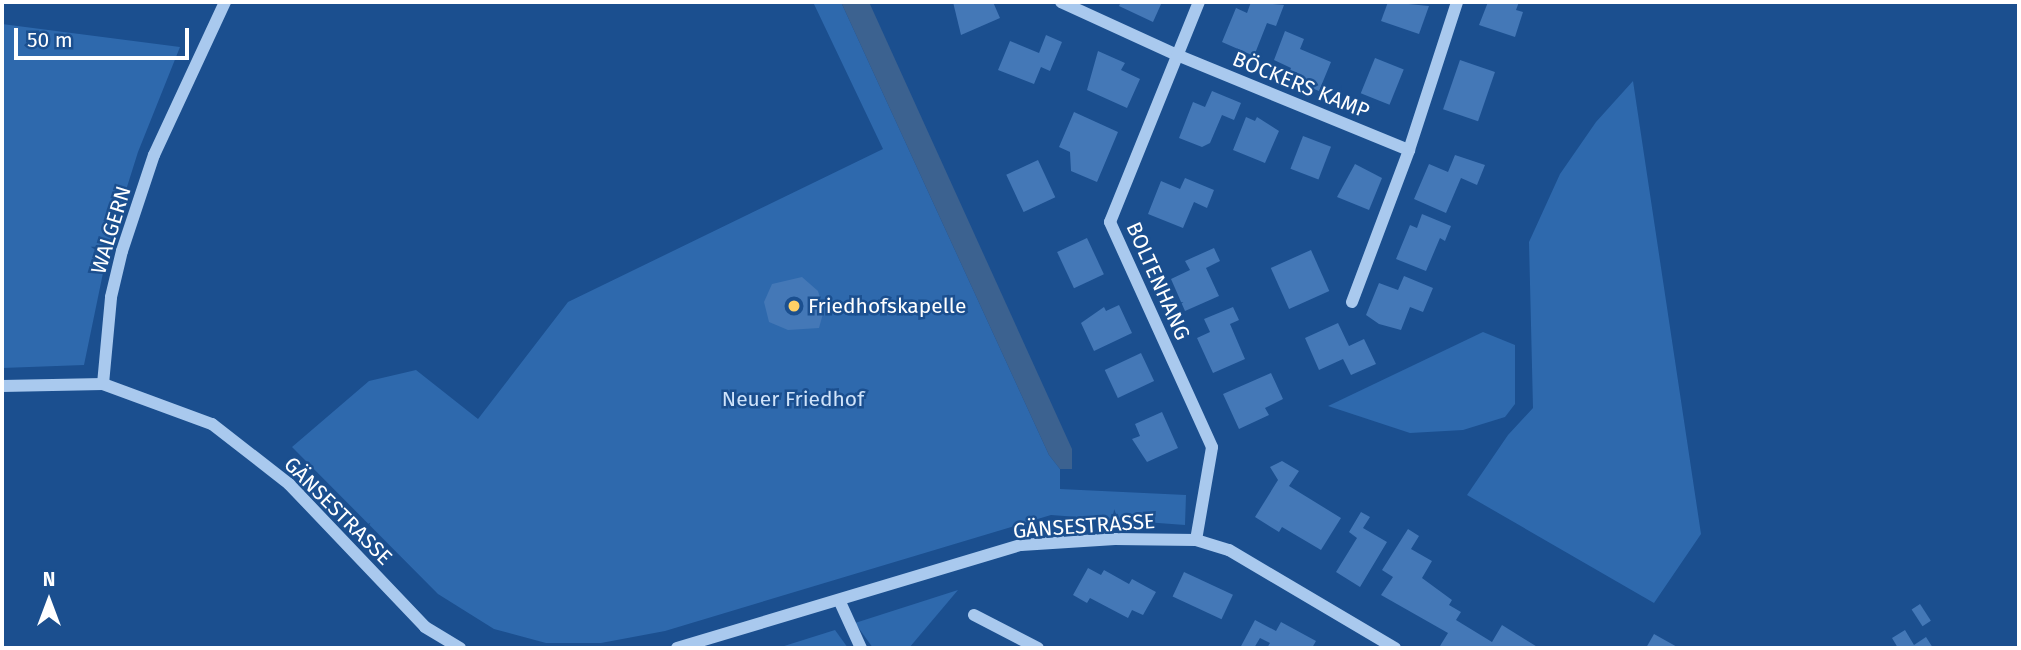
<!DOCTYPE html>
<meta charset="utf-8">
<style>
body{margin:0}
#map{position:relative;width:2021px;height:650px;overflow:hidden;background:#1b4f8f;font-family:"Fira Sans",sans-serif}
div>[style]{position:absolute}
.green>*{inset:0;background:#2e69ad}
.water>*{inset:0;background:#3c6290}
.building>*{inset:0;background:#4478b7;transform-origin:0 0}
.minor>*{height:12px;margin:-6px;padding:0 6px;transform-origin:6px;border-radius:6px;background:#a9c9ee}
.dots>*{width:19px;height:19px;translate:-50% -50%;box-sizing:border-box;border:4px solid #1b4f8f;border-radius:50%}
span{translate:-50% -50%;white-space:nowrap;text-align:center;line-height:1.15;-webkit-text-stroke:5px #1b4f8f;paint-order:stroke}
.street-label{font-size:21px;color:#fff}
.poi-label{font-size:21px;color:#fff}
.left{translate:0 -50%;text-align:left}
.park-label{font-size:21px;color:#cfe3fa}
.frame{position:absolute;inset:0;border:4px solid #fff;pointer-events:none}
.north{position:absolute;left:14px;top:566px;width:70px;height:70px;-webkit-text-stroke:5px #1b4f8f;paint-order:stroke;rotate:0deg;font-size:19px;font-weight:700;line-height:28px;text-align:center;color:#fff}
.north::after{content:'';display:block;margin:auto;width:24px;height:32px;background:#fff;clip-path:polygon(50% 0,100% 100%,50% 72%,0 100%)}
.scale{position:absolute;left:14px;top:28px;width:175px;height:32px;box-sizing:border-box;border:4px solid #fff;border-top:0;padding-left:9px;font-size:21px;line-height:24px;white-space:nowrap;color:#fff;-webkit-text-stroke:5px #1b4f8f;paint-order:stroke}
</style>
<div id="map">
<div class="green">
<div style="clip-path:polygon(813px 2px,841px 2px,1049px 455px,1060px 469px,1060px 489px,1186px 495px,1185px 525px,1051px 515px,665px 631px,601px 643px,546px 643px,494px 629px,438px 594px,292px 447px,369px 381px,416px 370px,478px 419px,568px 302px,883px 149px)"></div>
<div style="clip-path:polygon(2px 24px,180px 47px,138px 152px,109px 244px,84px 365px,2px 368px)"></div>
<div style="clip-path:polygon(1633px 81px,1701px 534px,1654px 603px,1467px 495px,1508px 435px,1533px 408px,1529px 242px,1560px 174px,1596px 122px)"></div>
<div style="clip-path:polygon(1483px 332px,1515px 345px,1515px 404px,1505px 417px,1463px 430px,1410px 433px,1328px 406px)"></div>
<div style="clip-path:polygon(958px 590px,909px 648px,873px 648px,855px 623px)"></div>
<div style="clip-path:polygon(835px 630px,848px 648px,780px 648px,781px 647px)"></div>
</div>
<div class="water">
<div style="clip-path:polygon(841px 2px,869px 2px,1072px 449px,1072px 469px,1060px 469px,1049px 455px)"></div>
</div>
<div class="building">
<div style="clip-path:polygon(953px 2px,993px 2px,1000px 18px,961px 35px)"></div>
<div style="clip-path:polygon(1121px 2px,1162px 2px,1153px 22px,1119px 6px)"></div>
<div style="clip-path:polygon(1251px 2px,1284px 5px,1276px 26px,1267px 23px,1254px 56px,1222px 42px,1236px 8px,1247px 13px)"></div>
<div style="clip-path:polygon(1388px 2px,1429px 6px,1419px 34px,1381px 21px)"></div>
<div style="clip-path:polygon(1488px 2px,1519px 2px,1516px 10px,1523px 12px,1515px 37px,1479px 25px)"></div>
<div style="clip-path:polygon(1285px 31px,1304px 39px,1300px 49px,1331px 62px,1319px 91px,1287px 78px,1291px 68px,1274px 60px)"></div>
<div style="clip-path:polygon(1046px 35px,1062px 42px,1050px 71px,1041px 67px,1034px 84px,998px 70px,1010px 41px,1039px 53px)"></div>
<div style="clip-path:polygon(1098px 51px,1125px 63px,1121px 70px,1140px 79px,1127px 108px,1087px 90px)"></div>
<div style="left:1375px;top:58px;width:31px;height:38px;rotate:22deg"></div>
<div style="left:1460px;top:60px;width:37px;height:52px;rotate:19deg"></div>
<div style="clip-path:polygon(1212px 91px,1241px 103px,1234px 120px,1222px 115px,1210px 143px,1202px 147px,1179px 138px,1193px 102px,1205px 107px)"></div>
<div style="clip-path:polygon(1074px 112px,1118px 132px,1097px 182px,1071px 171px,1070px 152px,1059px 147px)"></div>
<div style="clip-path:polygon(1246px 117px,1255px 121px,1257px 117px,1279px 131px,1265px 163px,1233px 150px)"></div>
<div style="left:1303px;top:136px;width:30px;height:35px;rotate:21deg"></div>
<div style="clip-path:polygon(1455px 155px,1485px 165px,1477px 185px,1461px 178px,1446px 213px,1414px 199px,1429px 164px,1448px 172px)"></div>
<div style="left:1038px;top:160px;width:41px;height:35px;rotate:65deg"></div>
<div style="clip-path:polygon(1355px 164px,1382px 178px,1369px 210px,1337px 197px)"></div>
<div style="clip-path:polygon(1185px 178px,1214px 190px,1207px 208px,1194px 202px,1183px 228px,1148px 214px,1161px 181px,1180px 189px)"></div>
<div style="clip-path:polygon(1422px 214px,1451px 226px,1445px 241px,1440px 238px,1426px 271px,1396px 259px,1410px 225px,1417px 228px)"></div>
<div style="left:1087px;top:238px;width:40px;height:33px;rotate:65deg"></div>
<div style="clip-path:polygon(1214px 248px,1220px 261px,1206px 268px,1219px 296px,1185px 311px,1171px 279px,1190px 270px,1185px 261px)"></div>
<div style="left:1311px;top:250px;width:45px;height:44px;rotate:66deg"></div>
<div style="clip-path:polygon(1404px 276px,1433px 288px,1423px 312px,1410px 307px,1401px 330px,1379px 324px,1366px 315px,1379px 283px,1398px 290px)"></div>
<div style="clip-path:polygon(802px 277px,818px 291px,824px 310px,819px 328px,788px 330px,769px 322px,764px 302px,772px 284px)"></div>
<div style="clip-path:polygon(1119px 305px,1132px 333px,1094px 351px,1081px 323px,1104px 307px,1106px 311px)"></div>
<div style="clip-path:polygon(1233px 307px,1239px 320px,1230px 324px,1245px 359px,1213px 373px,1197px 338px,1210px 332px,1204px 319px)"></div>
<div style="clip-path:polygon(1338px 323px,1349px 346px,1364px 339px,1376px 364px,1351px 375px,1343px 359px,1319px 370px,1305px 338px)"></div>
<div style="left:1141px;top:353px;width:31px;height:40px;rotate:65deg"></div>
<div style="clip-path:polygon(1271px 373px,1283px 399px,1265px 408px,1269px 415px,1239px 429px,1223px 394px)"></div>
<div style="clip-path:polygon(1162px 412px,1178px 448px,1147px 462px,1132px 439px,1140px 436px,1135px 424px)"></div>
<div style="clip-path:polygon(1282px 461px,1299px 471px,1289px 486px,1341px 518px,1321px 550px,1282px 527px,1279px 532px,1255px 517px,1278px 480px,1270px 467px)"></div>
<div style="clip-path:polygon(1361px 512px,1370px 517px,1363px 528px,1387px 542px,1360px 587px,1336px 572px,1357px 538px,1349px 532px)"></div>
<div style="clip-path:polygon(1408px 529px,1419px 536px,1411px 549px,1432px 561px,1422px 578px,1452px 600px,1449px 605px,1461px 612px,1456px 620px,1492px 642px,1502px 625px,1539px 648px,1444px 648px,1440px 646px,1448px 633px,1381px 595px,1393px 577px,1382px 570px)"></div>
<div style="clip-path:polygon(1088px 568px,1101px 575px,1104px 570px,1129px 584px,1132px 579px,1156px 592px,1143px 615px,1132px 610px,1128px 618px,1090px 598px,1087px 603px,1073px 595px)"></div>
<div style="left:1184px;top:572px;width:54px;height:27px;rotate:25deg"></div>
<div style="left:1920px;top:604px;width:20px;height:10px;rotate:57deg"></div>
<div style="clip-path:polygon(1255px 620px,1276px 631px,1281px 622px,1316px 641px,1312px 648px,1267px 648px,1270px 643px,1260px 638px,1254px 648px,1240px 648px)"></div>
<div style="clip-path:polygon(1905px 630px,1914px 645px,1926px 637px,1933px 648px,1898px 648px,1892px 638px)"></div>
<div style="clip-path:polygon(1654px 634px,1679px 648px,1646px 648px)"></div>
</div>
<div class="minor">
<div style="left:1061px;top:2px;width:128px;rotate:24.6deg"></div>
<div style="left:1177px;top:55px;width:251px;rotate:22.3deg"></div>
<div style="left:1409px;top:150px;width:156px;rotate:-72deg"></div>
<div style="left:1352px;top:302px;width:162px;rotate:-69.4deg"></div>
<div style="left:103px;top:384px;width:87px;rotate:-84.7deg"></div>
<div style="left:111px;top:297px;width:47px;rotate:-76.6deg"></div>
<div style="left:122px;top:251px;width:101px;rotate:-71.6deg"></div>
<div style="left:154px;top:155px;width:169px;rotate:-65.1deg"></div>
<div style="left:2px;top:386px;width:101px;rotate:-1.1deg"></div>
<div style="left:103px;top:384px;width:116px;rotate:20.2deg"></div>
<div style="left:212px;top:424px;width:98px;rotate:37.9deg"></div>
<div style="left:289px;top:484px;width:197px;rotate:46.4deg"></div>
<div style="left:425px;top:627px;width:41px;rotate:31deg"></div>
<div style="left:1196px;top:540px;width:94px;rotate:-80.2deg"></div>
<div style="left:1212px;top:447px;width:247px;rotate:-114.4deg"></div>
<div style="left:1110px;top:222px;width:237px;rotate:-68deg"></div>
<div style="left:840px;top:602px;width:51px;rotate:65.5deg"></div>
<div style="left:974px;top:615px;width:72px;rotate:27.3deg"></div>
<div style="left:677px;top:648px;width:359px;rotate:-16.7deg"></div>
<div style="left:1021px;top:545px;width:94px;rotate:-3.7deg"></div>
<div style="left:1115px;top:539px;width:81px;rotate:0.7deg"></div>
<div style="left:1196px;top:540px;width:34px;rotate:17deg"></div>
<div style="left:1229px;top:550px;width:193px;rotate:30.6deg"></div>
</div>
<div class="dots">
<div style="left:794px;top:306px;background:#ffd166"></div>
</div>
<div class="street-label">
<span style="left:1301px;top:85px;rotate:22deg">BÖCKERS KAMP</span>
<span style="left:111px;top:230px;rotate:-73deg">WALGERN</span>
<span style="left:1158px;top:281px;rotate:66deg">BOLTENHANG</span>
<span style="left:338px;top:511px;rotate:45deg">GÄNSESTRASSE</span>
<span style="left:1084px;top:526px;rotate:-4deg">GÄNSESTRASSE</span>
</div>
<div class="poi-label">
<span class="left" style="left:808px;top:306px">Friedhofskapelle</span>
</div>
<div class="park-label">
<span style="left:793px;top:399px">Neuer Friedhof</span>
</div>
<div class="frame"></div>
<div class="north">N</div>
<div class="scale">50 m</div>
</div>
